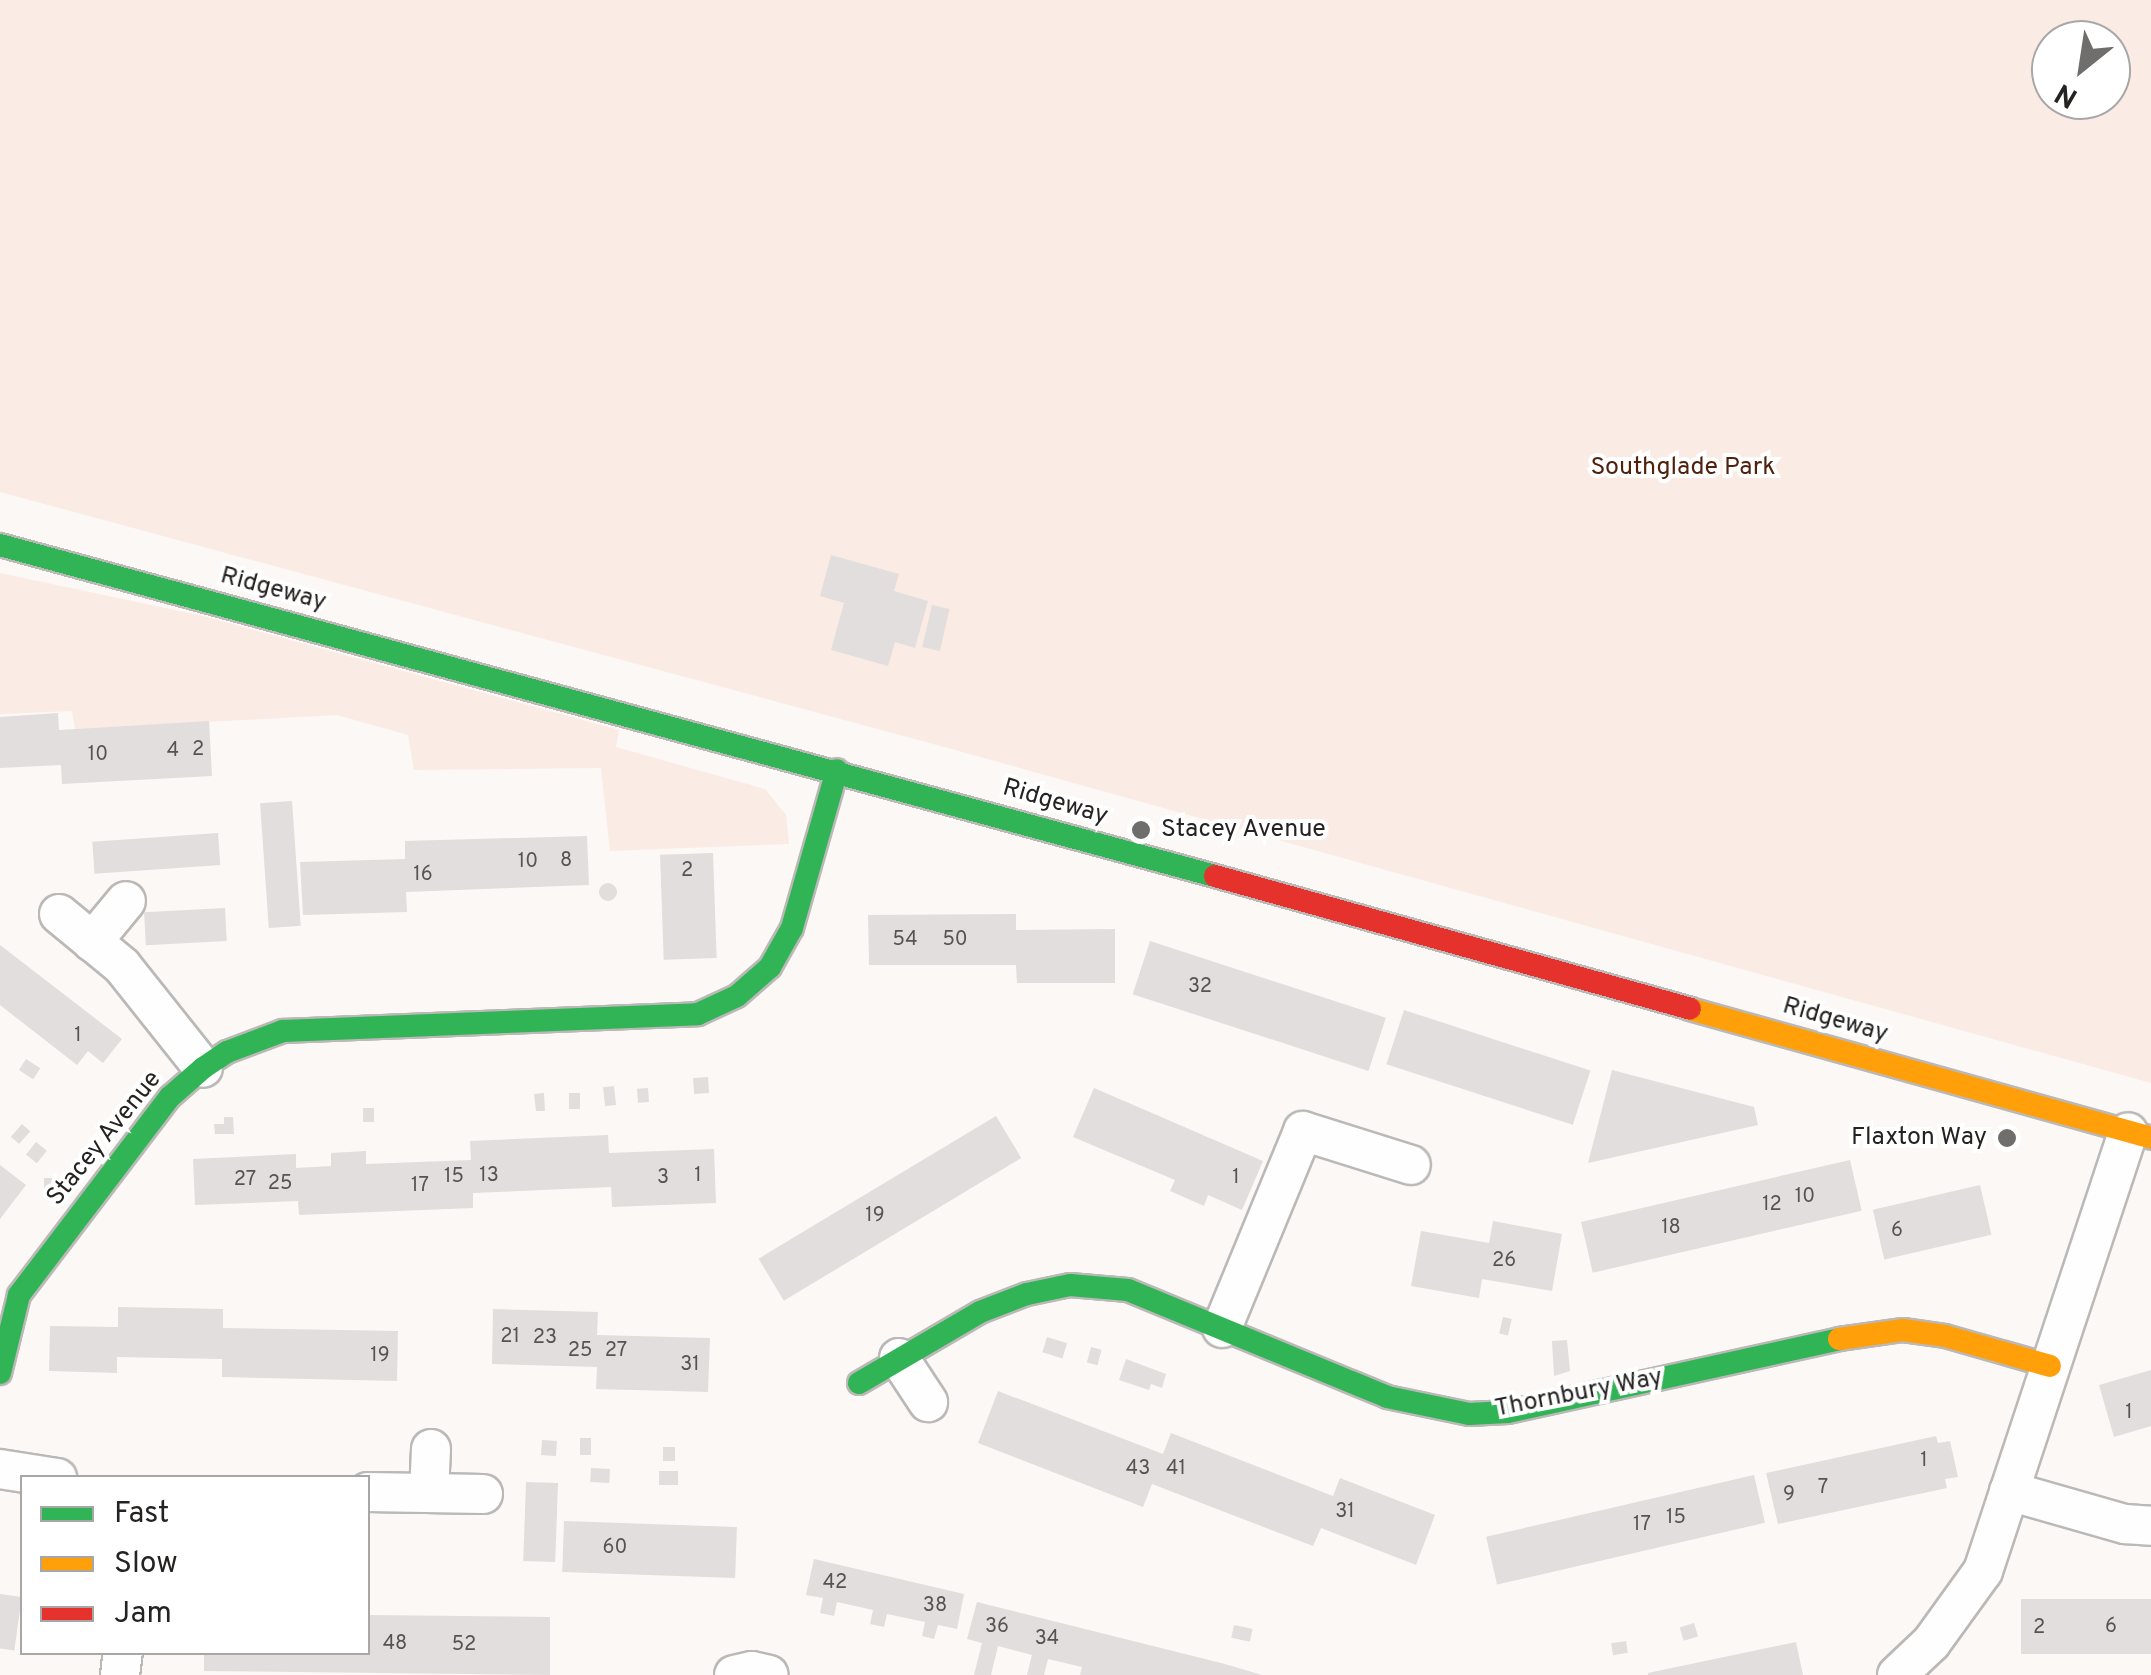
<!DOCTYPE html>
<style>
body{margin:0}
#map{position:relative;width:2151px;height:1675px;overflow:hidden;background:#fbf8f6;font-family:Overpass,sans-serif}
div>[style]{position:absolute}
.green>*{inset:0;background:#fbebe5}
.building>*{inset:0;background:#e1dedd;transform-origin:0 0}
.round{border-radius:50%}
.roads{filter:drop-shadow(2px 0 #bbb9b7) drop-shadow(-2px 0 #bbb9b7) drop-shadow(0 2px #bbb9b7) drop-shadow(0 -2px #bbb9b7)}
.street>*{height:38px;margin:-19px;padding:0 19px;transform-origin:19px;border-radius:19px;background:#fefefe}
.fast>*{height:22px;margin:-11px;padding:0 11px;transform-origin:11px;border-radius:11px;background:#30b455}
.slow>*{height:22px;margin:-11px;padding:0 11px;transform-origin:11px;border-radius:11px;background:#ff9f0a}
.jam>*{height:22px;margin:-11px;padding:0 11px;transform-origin:11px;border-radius:11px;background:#e5322d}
.dots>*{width:28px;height:28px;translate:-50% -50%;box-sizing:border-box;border:5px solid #fff;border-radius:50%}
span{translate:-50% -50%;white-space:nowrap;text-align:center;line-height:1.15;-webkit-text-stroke:8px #fff;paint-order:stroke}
.number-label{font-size:20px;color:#565453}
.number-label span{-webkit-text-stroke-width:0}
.park-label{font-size:25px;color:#4f220e}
.street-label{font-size:25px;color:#252322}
.poi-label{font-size:25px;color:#252322}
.left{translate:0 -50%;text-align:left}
.right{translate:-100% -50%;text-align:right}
.legend{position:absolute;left:20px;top:1475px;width:350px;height:180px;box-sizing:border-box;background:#fff;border:2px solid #a8a7a7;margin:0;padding:12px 18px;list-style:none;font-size:30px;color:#252322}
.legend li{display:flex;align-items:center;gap:20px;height:50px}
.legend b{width:50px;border:2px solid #a8a7a7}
.north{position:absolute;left:2031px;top:20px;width:100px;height:100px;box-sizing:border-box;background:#fff;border:2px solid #a8a7a7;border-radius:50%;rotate:210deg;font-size:28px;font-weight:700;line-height:40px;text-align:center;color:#252322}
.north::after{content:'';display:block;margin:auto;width:35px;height:45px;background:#706e6c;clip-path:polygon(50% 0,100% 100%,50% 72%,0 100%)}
</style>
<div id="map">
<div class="green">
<div style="clip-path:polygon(evenodd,0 0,2151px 0,2151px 1083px,948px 748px,0 492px,0 0,2051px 40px,2111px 40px,2111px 100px,2051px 100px,2051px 40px)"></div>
<div style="clip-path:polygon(0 573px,203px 616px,619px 730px,616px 747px,765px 789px,786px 815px,789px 844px,610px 851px,601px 768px,414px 770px,408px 735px,337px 715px,75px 729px,72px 711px,0 714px)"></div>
</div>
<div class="building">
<div style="clip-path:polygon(831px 555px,899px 574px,894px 591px,928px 601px,915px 648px,895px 642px,888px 666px,831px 650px,844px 603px,820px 596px)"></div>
<div style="left:932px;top:605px;width:18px;height:43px;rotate:13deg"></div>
<div style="clip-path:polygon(58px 713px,59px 730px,209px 721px,212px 776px,62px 784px,61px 765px,0 768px,0 717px)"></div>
<div style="left:292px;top:801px;width:125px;height:32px;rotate:86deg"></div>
<div style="left:218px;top:833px;width:32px;height:126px;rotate:86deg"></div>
<div style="clip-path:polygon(587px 836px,589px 885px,406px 892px,407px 912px,303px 915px,300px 862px,405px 859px,405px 841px)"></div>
<div style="left:713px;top:853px;width:105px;height:53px;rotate:88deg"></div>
<div class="round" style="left:599px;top:883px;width:18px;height:18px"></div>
<div style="left:225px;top:908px;width:33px;height:81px;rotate:87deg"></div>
<div style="clip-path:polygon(1016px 914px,1016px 930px,1115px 929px,1115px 983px,1017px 983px,1016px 965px,869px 965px,868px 915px)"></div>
<div style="left:1150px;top:941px;width:248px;height:56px;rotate:18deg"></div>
<div style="clip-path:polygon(0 945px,122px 1039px,103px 1063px,88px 1051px,77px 1065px,0 1005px)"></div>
<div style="left:1404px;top:1010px;width:196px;height:57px;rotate:18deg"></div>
<div style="left:26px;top:1059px;width:17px;height:13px;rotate:33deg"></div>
<div style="clip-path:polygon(1612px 1070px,1754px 1107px,1758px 1125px,1588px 1163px)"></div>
<div style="left:708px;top:1077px;width:16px;height:15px;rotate:86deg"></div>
<div style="left:614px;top:1086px;width:19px;height:11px;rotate:84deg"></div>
<div style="left:648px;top:1088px;width:14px;height:11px;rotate:86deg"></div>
<div style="clip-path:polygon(1094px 1088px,1263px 1161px,1242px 1210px,1208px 1195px,1204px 1206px,1170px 1191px,1175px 1180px,1073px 1137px)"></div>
<div style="clip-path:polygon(544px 1093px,545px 1111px,536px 1111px,534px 1094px)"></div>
<div style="left:569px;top:1093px;width:11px;height:16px"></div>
<div style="left:363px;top:1108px;width:11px;height:14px"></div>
<div style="left:996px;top:1116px;width:49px;height:277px;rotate:59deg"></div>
<div style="clip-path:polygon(224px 1117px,233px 1117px,234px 1134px,215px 1134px,214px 1124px,224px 1124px)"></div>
<div style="left:22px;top:1124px;width:11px;height:17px;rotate:41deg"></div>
<div style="clip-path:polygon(608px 1135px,609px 1153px,714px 1149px,716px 1203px,612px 1207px,611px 1187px,473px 1193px,473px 1208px,299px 1215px,298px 1201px,195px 1205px,193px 1159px,296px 1154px,296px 1168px,331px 1166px,331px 1153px,366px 1151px,366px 1164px,471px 1160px,470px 1141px)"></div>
<div style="left:36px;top:1142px;width:14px;height:16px;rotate:39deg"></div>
<div style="left:1850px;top:1160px;width:52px;height:276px;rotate:77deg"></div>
<div style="clip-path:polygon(0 1165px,26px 1185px,0 1219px)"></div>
<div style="left:44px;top:1178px;width:14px;height:14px"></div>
<div style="left:1980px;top:1185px;width:51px;height:110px;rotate:77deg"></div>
<div style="clip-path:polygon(1493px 1221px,1562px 1234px,1552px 1291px,1482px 1279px,1479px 1298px,1411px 1286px,1421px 1231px,1489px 1243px)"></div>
<div style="clip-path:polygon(118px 1307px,223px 1309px,223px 1328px,398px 1331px,397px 1381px,222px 1377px,222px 1359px,117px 1357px,117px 1373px,49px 1371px,50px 1326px,118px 1327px)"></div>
<div style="clip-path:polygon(493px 1309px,598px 1312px,597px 1335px,710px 1338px,708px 1392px,596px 1389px,597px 1367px,492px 1364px)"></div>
<div style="left:1503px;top:1317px;width:9px;height:17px;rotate:13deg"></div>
<div style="left:1047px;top:1337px;width:21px;height:16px;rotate:17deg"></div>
<div style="clip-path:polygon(1567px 1340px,1570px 1371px,1554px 1376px,1552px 1341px)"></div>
<div style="left:1091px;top:1347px;width:11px;height:16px;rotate:15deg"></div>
<div style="clip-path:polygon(1126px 1359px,1166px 1374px,1162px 1388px,1151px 1384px,1149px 1390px,1119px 1380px)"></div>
<div style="clip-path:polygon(2151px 1370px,2151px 1426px,2114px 1437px,2099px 1385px)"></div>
<div style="clip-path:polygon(998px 1391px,1163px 1454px,1171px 1433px,1333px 1496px,1340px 1478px,1435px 1515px,1416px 1565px,1321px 1528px,1313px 1546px,1152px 1484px,1143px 1507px,978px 1443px)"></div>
<div style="clip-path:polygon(1936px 1436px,1938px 1443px,1950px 1441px,1958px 1477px,1945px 1479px,1947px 1488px,1778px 1524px,1766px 1473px)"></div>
<div style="left:580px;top:1438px;width:11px;height:17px"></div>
<div style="left:542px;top:1440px;width:15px;height:15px;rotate:4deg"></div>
<div style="left:663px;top:1447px;width:12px;height:14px"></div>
<div style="left:591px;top:1468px;width:19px;height:14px;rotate:3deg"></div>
<div style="left:659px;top:1471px;width:19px;height:14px"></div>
<div style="left:1754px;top:1475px;width:49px;height:275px;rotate:77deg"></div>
<div style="left:526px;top:1482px;width:32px;height:79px;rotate:2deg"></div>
<div style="left:564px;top:1521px;width:173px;height:51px;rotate:2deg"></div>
<div style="clip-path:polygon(814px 1559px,964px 1594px,957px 1629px,938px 1625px,934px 1639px,922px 1636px,925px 1622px,887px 1614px,884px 1627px,870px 1624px,873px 1610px,837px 1602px,834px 1616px,820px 1613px,823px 1598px,806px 1595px)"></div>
<div style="left:0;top:1594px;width:22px;height:54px;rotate:8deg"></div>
<div style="left:2151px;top:1599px;width:55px;height:130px;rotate:90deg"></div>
<div style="clip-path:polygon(977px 1602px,1225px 1664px,1262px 1675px,1080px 1675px,1082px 1667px,1048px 1659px,1044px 1675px,1027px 1675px,1032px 1655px,998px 1646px,991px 1675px,974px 1675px,982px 1643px,967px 1639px)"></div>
<div style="clip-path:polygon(368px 1615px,550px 1617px,550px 1675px,204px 1671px,204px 1652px,368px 1652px)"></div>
<div style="left:1694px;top:1623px;width:14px;height:15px;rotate:73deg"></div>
<div style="left:1234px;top:1625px;width:19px;height:13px;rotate:12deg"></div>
<div style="left:1626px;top:1641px;width:12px;height:15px;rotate:81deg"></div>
<div style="clip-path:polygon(1796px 1642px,1803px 1675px,1648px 1675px,1648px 1673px)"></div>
</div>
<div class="roads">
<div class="street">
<div style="left:59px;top:914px;width:82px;rotate:39.5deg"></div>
<div style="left:122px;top:966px;width:130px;rotate:51.5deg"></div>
<div style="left:92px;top:942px;width:53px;rotate:-50.3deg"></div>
<div style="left:1222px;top:1328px;width:213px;rotate:-67.6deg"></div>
<div style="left:1303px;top:1131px;width:113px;rotate:17.5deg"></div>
<div style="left:899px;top:1358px;width:53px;rotate:56.6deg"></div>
<div style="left:0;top:1469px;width:58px;rotate:9deg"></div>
<div style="left:2009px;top:1491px;width:121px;rotate:15.9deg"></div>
<div style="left:2125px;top:1524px;width:26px;rotate:4deg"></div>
<div style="left:368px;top:1492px;width:115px;rotate:1deg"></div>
<div style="left:429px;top:1493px;width:44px;rotate:-87.4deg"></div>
<div style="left:120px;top:1675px;width:23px;rotate:-83deg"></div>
<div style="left:734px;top:1675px;width:18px;rotate:-13deg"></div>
<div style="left:752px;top:1671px;width:17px;rotate:13deg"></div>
<div style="left:1897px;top:1675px;width:47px;rotate:-43.3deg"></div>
<div style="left:1931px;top:1643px;width:89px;rotate:-54.2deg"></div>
<div style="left:1983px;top:1571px;width:462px;rotate:-71.7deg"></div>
</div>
<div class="fast">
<div style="left:0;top:545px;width:1259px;rotate:15.24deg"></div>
<div style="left:0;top:1373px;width:80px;rotate:-76.3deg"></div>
<div style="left:19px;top:1295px;width:249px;rotate:-52.7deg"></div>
<div style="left:170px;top:1097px;width:44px;rotate:-41.3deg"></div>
<div style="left:203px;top:1068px;width:29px;rotate:-34deg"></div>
<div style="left:227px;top:1052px;width:60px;rotate:-20.6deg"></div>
<div style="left:283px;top:1031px;width:415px;rotate:-2.3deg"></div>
<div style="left:698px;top:1014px;width:43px;rotate:-24.8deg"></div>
<div style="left:737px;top:996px;width:44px;rotate:-41.3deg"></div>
<div style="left:770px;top:967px;width:45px;rotate:-60.6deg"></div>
<div style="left:792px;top:928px;width:164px;rotate:-74.1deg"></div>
<div style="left:859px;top:1383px;width:140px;rotate:-30.4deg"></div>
<div style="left:980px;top:1312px;width:50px;rotate:-21deg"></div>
<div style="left:1027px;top:1294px;width:44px;rotate:-11.8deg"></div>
<div style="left:1070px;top:1285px;width:58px;rotate:4.9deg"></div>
<div style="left:1128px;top:1290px;width:280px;rotate:22.4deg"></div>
<div style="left:1387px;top:1397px;width:84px;rotate:11.7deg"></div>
<div style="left:1469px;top:1414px;width:39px;rotate:-3deg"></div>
<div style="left:1508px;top:1412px;width:339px;rotate:-12.4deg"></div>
</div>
<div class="slow">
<div style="left:1690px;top:1009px;width:479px;rotate:15.6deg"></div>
<div style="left:1839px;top:1339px;width:65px;rotate:-8deg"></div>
<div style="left:1903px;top:1330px;width:42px;rotate:8.1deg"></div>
<div style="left:1945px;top:1336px;width:109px;rotate:15.9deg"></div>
</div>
<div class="jam">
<div style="left:1215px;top:876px;width:493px;rotate:15.6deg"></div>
</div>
</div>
<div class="dots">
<div style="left:1141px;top:830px;background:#706e6c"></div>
<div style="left:2007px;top:1138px;background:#706e6c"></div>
</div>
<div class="number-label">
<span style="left:198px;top:750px">2</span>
<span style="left:173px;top:751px">4</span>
<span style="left:98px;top:755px">10</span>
<span style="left:566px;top:861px">8</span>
<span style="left:528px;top:862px">10</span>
<span style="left:687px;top:871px">2</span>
<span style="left:423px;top:875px">16</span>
<span style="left:905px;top:940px">54</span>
<span style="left:955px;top:940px">50</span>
<span style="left:1200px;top:987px">32</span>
<span style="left:78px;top:1036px">1</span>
<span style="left:489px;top:1176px">13</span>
<span style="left:698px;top:1176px">1</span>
<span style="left:454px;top:1177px">15</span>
<span style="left:663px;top:1178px">3</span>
<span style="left:1236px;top:1178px">1</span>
<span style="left:245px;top:1180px">27</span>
<span style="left:280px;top:1184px">25</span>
<span style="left:420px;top:1186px">17</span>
<span style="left:1805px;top:1197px">10</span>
<span style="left:1772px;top:1205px">12</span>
<span style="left:875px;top:1216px">19</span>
<span style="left:1671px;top:1228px">18</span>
<span style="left:1897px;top:1231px">6</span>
<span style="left:1504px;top:1261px">26</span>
<span style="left:510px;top:1337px">21</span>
<span style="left:545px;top:1338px">23</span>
<span style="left:580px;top:1351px">25</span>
<span style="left:616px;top:1351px">27</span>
<span style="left:380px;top:1356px">19</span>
<span style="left:690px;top:1365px">31</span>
<span style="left:2129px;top:1413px">1</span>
<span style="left:1924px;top:1461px">1</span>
<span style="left:1138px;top:1469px">43</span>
<span style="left:1176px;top:1469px">41</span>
<span style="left:1823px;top:1488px">7</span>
<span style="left:1789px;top:1495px">9</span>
<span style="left:1345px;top:1512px">31</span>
<span style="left:1676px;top:1518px">15</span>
<span style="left:1642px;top:1525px">17</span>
<span style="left:615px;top:1548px">60</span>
<span style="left:835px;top:1583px">42</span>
<span style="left:935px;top:1606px">38</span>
<span style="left:997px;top:1627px">36</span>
<span style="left:2111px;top:1627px">6</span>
<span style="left:2039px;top:1628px">2</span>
<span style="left:1047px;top:1639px">34</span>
<span style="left:395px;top:1644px">48</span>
<span style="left:464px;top:1645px">52</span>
</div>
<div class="park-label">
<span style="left:1683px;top:468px">Southglade Park</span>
</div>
<div class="street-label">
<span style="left:273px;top:590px;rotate:15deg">Ridgeway</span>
<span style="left:1055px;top:803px;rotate:16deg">Ridgeway</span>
<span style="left:1835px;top:1021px;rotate:16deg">Ridgeway</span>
<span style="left:105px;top:1139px;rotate:-51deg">Stacey Avenue</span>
<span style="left:1579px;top:1394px;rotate:-11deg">Thornbury Way</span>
</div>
<div class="poi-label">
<span class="left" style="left:1161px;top:830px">Stacey Avenue</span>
<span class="right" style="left:1987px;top:1138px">Flaxton Way</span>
</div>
<ul class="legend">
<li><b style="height:12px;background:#30b455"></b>Fast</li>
<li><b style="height:12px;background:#ff9f0a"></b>Slow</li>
<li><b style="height:12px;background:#e5322d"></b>Jam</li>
</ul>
<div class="north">N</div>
</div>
